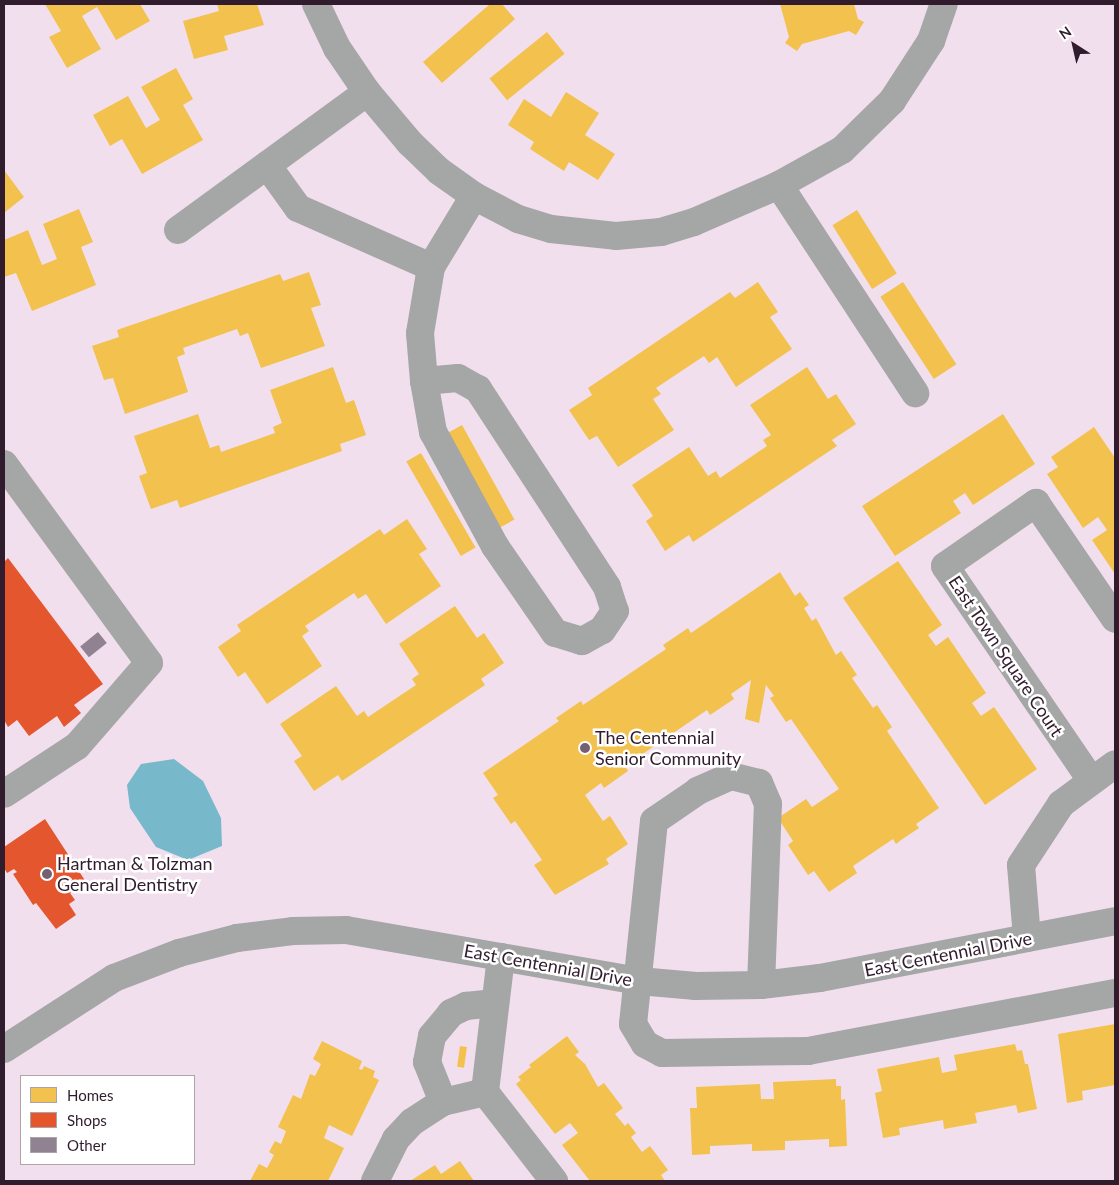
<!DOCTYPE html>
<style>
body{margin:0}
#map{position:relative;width:1119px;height:1185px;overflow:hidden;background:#f2dfee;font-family:Lato,sans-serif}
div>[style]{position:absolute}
.water>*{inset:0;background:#77b8cb}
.homes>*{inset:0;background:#f2c14e;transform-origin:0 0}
.shops>*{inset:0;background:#e4572e}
.building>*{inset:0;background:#918292;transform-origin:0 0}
.minor>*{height:28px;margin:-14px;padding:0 14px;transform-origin:14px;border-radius:14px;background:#a5a6a6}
.dots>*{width:14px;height:14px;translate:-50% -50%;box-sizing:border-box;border:2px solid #fff;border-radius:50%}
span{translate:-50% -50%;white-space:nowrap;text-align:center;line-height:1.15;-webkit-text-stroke:5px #fff;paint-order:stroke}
.street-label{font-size:18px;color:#311c2d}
.poi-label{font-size:18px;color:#311c2d}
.left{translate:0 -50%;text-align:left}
.frame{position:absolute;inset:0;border:5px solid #311c2d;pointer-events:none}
.legend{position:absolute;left:20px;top:1075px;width:175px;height:90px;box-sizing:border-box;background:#fff;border:1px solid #ada4ab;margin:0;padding:6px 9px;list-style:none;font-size:15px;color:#311c2d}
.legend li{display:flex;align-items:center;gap:10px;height:25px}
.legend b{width:25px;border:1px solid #ada4ab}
.north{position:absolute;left:1049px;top:20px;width:50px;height:50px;-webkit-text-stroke:4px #fff;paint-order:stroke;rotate:325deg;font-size:14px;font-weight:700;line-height:20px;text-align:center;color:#311c2d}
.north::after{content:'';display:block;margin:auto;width:18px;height:22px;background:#311c2d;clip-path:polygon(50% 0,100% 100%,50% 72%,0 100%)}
</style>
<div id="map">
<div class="water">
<div style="clip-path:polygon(174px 759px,203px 781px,221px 818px,222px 846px,188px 860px,156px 847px,130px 808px,127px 785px,141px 764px)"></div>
</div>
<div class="homes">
<div style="clip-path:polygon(45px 4px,140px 4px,150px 21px,116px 40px,97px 7px,82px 16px,101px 49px,67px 68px,49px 37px,61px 31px)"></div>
<div style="clip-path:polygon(217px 4px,257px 4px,264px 25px,224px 36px,228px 50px,194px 59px,183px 21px,219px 11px)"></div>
<div style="clip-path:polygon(490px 4px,502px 4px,515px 19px,442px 83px,423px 62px)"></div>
<div style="clip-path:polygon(780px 4px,854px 4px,858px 19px,864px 22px,856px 35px,849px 31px,802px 44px,797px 51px,785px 43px,789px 37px)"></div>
<div style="left:547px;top:32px;width:28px;height:74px;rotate:51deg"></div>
<div style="clip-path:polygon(176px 68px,193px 99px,183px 105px,203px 140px,142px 174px,122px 139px,110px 146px,93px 115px,128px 96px,146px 128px,160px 120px,141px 87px)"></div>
<div style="clip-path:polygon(566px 92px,599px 113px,585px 135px,615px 154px,598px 180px,569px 162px,564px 171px,530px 149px,534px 142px,508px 125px,524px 99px,551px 117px)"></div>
<div style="clip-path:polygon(4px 170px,24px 197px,4px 213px)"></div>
<div style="clip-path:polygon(79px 209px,93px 242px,81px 247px,96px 285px,32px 311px,16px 273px,4px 277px,4px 240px,28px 230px,42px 265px,57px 259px,43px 224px)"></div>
<div style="left:857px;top:210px;width:75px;height:29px;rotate:58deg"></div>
<div style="clip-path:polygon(309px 272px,321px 305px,311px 308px,325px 346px,261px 368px,248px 333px,240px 336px,237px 329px,183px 348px,185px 354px,177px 357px,188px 392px,125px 414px,113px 378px,104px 380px,92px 346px,119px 337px,117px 330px,280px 274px,283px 281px)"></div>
<div style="clip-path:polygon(758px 282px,778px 312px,770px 317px,792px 349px,736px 387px,717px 357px,709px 363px,704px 356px,656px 388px,661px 394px,653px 399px,674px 430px,618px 467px,597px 436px,589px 440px,569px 410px,592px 395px,588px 388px,730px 292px,735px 298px)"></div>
<div style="left:903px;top:282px;width:98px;height:27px;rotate:57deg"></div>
<div style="clip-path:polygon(333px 367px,346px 403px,354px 400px,366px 435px,340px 444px,342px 451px,180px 508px,177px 500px,151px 509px,139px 476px,147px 473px,134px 436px,198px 414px,210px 448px,219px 445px,221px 452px,275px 433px,273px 427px,282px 423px,270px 390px)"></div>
<div style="clip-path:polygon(807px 367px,828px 399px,836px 394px,856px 424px,832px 440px,837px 446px,693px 542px,689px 535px,665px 551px,646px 521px,653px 516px,632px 485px,689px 447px,708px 476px,716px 471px,720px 478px,767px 446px,763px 440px,771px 435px,750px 405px)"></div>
<div style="clip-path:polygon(1003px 414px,1035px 464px,973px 505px,965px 493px,953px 501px,961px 513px,895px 556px,862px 506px)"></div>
<div style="left:462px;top:425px;width:108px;height:18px;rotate:61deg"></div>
<div style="clip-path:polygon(1094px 427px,1115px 458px,1115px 574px,1092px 540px,1107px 530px,1098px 517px,1083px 528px,1047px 474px,1058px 467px,1051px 457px)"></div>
<div style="left:421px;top:453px;width:109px;height:17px;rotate:60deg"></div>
<div style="clip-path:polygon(407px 519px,427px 549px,419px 554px,441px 586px,386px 624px,366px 594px,358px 599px,354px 593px,305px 626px,309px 631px,302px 636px,322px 666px,267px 704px,245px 672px,238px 677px,218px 647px,241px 631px,237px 625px,380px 529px,384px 535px)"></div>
<div style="clip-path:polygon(898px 561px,942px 625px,928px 635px,936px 646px,948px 637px,986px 693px,972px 703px,981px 716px,994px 707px,1037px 769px,985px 805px,843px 598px)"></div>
<div style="clip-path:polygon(780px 572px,795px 596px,800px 592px,809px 605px,804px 608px,812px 621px,816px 618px,836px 655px,841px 651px,857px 675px,852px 678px,873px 708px,877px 705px,892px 727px,887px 731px,939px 808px,916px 824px,919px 828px,901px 840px,896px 844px,893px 839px,853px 866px,857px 873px,829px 892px,814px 871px,808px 875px,788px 845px,793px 841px,778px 818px,806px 799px,812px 807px,839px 789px,791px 719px,786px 722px,770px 698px,774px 696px,766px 685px,759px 723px,745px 719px,751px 680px,731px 694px,734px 699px,710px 715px,707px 710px,625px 766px,628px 771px,604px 788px,601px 783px,585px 795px,603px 821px,610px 816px,628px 844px,606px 859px,609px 864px,555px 895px,534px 865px,542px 860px,515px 821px,511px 824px,493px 798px,498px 795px,483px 773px,559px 721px,556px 718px,581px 701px,583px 705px,666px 649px,663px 645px,688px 628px,691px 633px)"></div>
<div style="clip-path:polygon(455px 606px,477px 638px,484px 633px,504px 663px,481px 679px,485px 685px,342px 781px,338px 775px,314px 791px,294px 761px,302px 756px,280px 724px,336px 686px,357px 716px,364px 711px,368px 717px,416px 685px,412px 679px,419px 674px,399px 644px)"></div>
<div style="clip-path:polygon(1115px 1024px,1115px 1085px,1082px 1091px,1083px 1100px,1067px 1103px,1058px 1034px)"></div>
<div style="clip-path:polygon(567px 1036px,579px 1052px,575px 1055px,585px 1064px,598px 1087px,604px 1083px,623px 1108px,615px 1114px,625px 1126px,628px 1123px,636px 1133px,631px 1137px,642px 1152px,650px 1146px,668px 1170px,661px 1175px,665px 1181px,590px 1181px,562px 1145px,578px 1133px,570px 1123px,555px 1134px,516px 1084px,521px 1080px,518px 1077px,531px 1067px,529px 1065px)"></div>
<div style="clip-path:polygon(322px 1041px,362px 1061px,359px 1069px,362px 1070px,364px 1066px,375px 1071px,373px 1077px,379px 1080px,352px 1136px,329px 1125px,324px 1138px,344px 1148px,328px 1181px,250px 1181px,259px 1164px,267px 1168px,274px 1155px,269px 1152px,275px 1141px,281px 1144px,286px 1131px,278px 1127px,293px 1095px,301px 1099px,310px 1074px,315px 1076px,321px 1064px,313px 1059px)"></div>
<div style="clip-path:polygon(1015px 1044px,1017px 1051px,1022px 1050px,1025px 1064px,1028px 1064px,1037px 1109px,1018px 1113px,1016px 1105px,975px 1113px,977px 1123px,944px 1129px,943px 1120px,899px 1128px,900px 1135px,883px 1138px,875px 1093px,882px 1091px,877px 1069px,939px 1057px,942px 1073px,957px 1070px,954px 1055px)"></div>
<div style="left:460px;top:1046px;width:7px;height:21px;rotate:8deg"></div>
<div style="clip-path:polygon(836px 1079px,836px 1086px,841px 1086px,841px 1100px,845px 1099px,847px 1146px,829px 1147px,829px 1139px,785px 1141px,785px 1150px,752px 1151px,752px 1144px,710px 1146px,710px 1154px,692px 1155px,690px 1108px,697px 1108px,696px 1087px,760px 1084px,761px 1099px,774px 1099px,773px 1082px)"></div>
<div style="clip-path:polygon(460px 1161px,474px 1181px,410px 1181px,435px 1165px,441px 1174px)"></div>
</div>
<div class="shops">
<div style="clip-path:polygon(8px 558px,103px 684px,74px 705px,81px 713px,64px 727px,57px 716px,29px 736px,17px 720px,8px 727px,4px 720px,4px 562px)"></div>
<div style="clip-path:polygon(45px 819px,86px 882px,70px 893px,75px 900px,69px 904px,76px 915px,56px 929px,36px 903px,33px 905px,13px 874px,17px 872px,14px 869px,7px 873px,4px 868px,4px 847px)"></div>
</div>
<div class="building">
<div style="left:98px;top:632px;width:14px;height:23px;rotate:51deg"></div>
</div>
<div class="minor">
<div style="left:316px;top:4px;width:49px;rotate:64.5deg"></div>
<div style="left:337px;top:48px;width:53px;rotate:55.7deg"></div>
<div style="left:367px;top:92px;width:67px;rotate:49.9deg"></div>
<div style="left:410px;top:143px;width:40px;rotate:44deg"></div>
<div style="left:439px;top:171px;width:43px;rotate:35.5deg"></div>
<div style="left:474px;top:196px;width:50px;rotate:27.6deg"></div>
<div style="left:518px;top:219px;width:34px;rotate:17deg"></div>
<div style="left:551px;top:229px;width:65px;rotate:6.1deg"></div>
<div style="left:616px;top:236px;width:45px;rotate:-5.1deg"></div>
<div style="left:661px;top:232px;width:34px;rotate:-17deg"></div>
<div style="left:694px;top:222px;width:93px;rotate:-23.5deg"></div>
<div style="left:779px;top:185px;width:72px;rotate:-29.1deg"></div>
<div style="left:842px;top:150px;width:70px;rotate:-44.4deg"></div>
<div style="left:892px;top:101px;width:72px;rotate:-57deg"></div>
<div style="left:931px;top:41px;width:39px;rotate:-71deg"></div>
<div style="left:267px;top:165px;width:53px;rotate:54.2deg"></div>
<div style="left:298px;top:208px;width:145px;rotate:23.9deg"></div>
<div style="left:779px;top:185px;width:249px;rotate:56.8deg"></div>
<div style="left:178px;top:230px;width:234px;rotate:-36.1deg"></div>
<div style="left:424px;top:381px;width:34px;rotate:-5deg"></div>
<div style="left:458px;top:378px;width:23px;rotate:29deg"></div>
<div style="left:478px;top:389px;width:236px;rotate:56.9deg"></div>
<div style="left:607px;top:587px;width:25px;rotate:72deg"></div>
<div style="left:615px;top:611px;width:23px;rotate:124deg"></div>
<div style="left:602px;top:630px;width:23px;rotate:151deg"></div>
<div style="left:582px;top:641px;width:28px;rotate:-163deg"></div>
<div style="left:555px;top:633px;width:106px;rotate:-124.6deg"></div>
<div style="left:495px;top:546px;width:130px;rotate:-118.5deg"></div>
<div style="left:433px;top:432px;width:52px;rotate:-100deg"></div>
<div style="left:424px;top:381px;width:48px;rotate:-94.8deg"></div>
<div style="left:420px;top:333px;width:67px;rotate:-80.5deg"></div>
<div style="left:431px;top:267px;width:83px;rotate:-58.8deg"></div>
<div style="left:4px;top:464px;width:246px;rotate:53.9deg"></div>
<div style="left:149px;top:663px;width:110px;rotate:130.9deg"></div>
<div style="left:77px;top:746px;width:87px;rotate:146.7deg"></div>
<div style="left:1091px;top:780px;width:259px;rotate:-124.3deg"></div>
<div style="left:945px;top:566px;width:111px;rotate:-34.7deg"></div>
<div style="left:1036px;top:503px;width:140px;rotate:55.7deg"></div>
<div style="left:1027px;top:938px;width:73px;rotate:-94.7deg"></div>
<div style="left:1021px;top:865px;width:73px;rotate:-56.7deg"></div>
<div style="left:1061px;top:804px;width:67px;rotate:-36.5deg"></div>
<div style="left:501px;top:957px;width:136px;rotate:96.8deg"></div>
<div style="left:485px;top:1092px;width:113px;rotate:52.2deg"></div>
<div style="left:761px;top:985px;width:181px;rotate:-87.8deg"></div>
<div style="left:768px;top:804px;width:23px;rotate:-113deg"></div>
<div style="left:759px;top:783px;width:29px;rotate:-166deg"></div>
<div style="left:731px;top:776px;width:36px;rotate:156deg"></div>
<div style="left:698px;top:791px;width:53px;rotate:145.7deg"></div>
<div style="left:654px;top:821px;width:204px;rotate:95.9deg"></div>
<div style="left:633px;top:1024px;width:23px;rotate:59deg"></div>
<div style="left:645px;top:1044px;width:19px;rotate:28deg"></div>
<div style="left:662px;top:1053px;width:146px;rotate:-0.8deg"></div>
<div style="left:808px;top:1051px;width:312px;rotate:-10.7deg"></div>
<div style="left:4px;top:1049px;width:131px;rotate:-32.8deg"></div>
<div style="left:114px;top:978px;width:70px;rotate:-21deg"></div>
<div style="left:179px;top:953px;width:60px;rotate:-14.5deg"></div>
<div style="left:237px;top:938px;width:56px;rotate:-7.1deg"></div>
<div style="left:293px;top:931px;width:53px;rotate:-1.1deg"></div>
<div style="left:346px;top:930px;width:297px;rotate:9.9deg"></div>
<div style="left:639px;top:981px;width:57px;rotate:5deg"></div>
<div style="left:696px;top:986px;width:65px;rotate:-0.9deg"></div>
<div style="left:761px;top:985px;width:59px;rotate:-6.8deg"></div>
<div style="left:820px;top:978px;width:300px;rotate:-10.9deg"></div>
<div style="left:443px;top:1102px;width:43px;rotate:-111.8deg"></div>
<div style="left:427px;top:1062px;width:26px;rotate:-79deg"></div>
<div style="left:432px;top:1036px;width:30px;rotate:-50deg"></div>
<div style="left:451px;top:1013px;width:17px;rotate:-25deg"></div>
<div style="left:466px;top:1006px;width:29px;rotate:-6deg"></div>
<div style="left:375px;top:1181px;width:47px;rotate:-63.4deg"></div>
<div style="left:396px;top:1139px;width:23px;rotate:-47deg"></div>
<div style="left:412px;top:1122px;width:37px;rotate:-33deg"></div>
<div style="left:443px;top:1102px;width:43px;rotate:-13.4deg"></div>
</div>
<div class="dots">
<div style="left:585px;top:748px;background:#756071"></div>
<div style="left:47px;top:874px;background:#756071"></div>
</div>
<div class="street-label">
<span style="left:1006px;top:656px;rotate:56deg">East Town Square Court</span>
<span style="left:948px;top:954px;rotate:-11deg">East Centennial Drive</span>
<span style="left:548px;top:965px;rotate:10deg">East Centennial Drive</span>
</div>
<div class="poi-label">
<span class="left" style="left:595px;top:748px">The Centennial<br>Senior Community</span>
<span class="left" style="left:57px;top:874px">Hartman &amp; Tolzman<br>General Dentistry</span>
</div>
<div class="frame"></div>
<ul class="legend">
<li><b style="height:14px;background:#f2c14e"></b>Homes</li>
<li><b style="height:14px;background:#e4572e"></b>Shops</li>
<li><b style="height:14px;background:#918292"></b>Other</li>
</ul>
<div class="north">N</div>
</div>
